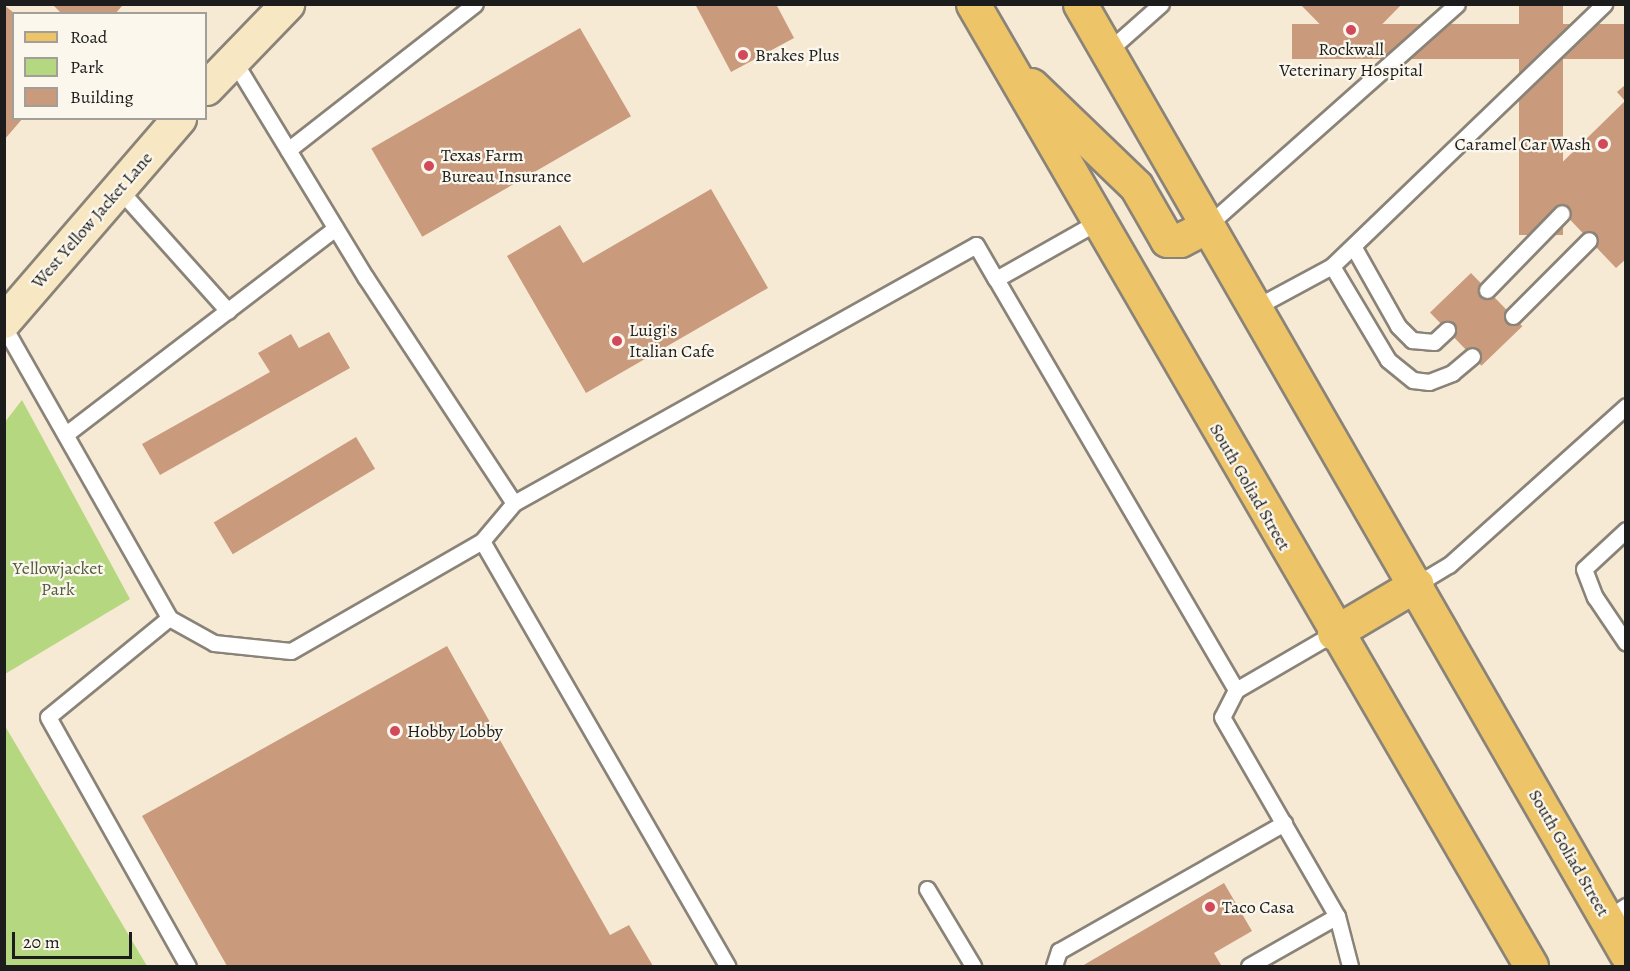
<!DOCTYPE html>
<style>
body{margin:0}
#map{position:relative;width:1630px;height:971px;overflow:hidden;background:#f7ead5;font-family:Alegreya,serif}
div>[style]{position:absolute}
.green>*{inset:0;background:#b5d77f}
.building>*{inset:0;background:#ca9a7d;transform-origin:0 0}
.roads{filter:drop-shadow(2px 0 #8a8378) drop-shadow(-2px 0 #8a8378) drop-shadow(0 2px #8a8378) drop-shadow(0 -2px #8a8378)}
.lane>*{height:15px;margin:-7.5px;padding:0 7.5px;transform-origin:7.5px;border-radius:7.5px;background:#fff}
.secondary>*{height:33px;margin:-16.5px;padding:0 16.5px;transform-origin:16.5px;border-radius:16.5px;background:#f8e7c3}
.primary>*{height:33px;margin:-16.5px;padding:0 16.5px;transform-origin:16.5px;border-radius:16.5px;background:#eec469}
.dots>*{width:16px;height:16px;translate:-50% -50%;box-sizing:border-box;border:3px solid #fbf7ec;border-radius:50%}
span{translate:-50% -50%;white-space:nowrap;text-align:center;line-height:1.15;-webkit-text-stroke:4.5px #fbf7ec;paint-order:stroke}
.poi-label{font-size:18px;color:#1c1c1c}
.left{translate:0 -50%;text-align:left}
.right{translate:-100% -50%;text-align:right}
.street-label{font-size:18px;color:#1c1c1c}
.park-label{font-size:18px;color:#525d3f}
.frame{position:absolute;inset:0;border:6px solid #1c1c1c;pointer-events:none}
.legend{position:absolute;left:12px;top:12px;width:195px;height:108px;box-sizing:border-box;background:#fbf7ec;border:2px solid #a29f99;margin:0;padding:8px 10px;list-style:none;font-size:18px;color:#1c1c1c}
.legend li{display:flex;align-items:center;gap:12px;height:30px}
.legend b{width:30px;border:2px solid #a29f99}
.scale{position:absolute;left:12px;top:932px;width:120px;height:27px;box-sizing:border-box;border:3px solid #1c1c1c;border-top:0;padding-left:8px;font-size:18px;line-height:21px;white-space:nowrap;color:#1c1c1c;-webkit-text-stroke:4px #fbf7ec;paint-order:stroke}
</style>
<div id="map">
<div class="green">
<div style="clip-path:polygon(22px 400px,130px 599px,5px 674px,5px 422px)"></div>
<div style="clip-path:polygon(4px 726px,5px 726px,147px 966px,5px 966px)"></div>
</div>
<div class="building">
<div style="clip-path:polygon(52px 4px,120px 4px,122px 6px,115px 14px,62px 14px)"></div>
<div style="clip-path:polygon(695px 4px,776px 4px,794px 38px,731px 72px)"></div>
<div style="clip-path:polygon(1300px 4px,1402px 4px,1351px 56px)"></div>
<div style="left:1519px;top:4px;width:44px;height:231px"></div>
<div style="clip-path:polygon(4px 5px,14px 13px,14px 118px,23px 118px,4px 140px)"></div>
<div style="left:1626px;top:24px;width:35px;height:334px;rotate:90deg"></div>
<div style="left:580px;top:28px;width:102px;height:241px;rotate:60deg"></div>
<div style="clip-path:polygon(1626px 84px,1626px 259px,1616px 268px,1538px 186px,1625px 101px,1617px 92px)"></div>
<div style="clip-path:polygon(711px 189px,768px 288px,586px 393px,507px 256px,560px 225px,583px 263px)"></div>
<div style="left:1471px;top:273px;width:74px;height:57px;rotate:46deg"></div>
<div style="clip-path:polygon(329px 332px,350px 368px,160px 475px,142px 444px,270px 372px,258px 353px,291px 334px,299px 348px)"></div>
<div style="left:356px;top:437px;width:37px;height:166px;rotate:59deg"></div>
<div style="clip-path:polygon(447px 646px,610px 935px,629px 925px,653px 966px,227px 966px,142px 816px)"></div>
<div style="clip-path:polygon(1224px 883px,1252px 931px,1214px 953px,1221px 965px,1218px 966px,1082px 966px)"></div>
</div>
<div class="roads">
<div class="lane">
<div style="left:1107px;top:52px;width:72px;rotate:-41.6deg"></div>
<div style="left:234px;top:61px;width:254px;rotate:58.7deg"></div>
<div style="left:366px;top:278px;width:269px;rotate:56.7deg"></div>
<div style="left:288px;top:150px;width:237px;rotate:-38deg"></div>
<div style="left:118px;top:188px;width:165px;rotate:48.2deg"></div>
<div style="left:1207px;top:226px;width:334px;rotate:-41.6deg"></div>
<div style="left:1353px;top:246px;width:92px;rotate:60.6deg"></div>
<div style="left:1398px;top:326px;width:20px;rotate:45deg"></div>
<div style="left:1412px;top:340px;width:22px;rotate:5deg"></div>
<div style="left:1434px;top:342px;width:18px;rotate:-43deg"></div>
<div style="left:1332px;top:266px;width:109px;rotate:59.2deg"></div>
<div style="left:1388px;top:360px;width:32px;rotate:39deg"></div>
<div style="left:1413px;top:380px;width:16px;rotate:7deg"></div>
<div style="left:1429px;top:382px;width:25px;rotate:-21deg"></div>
<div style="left:1452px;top:373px;width:26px;rotate:-40deg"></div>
<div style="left:996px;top:279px;width:476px;rotate:59.7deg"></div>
<div style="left:1236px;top:690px;width:30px;rotate:117deg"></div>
<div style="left:1222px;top:717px;width:230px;rotate:60deg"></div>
<div style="left:1337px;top:916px;width:52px;rotate:75.4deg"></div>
<div style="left:1487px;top:290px;width:107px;rotate:-45.8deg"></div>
<div style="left:1254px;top:308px;width:89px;rotate:-28.3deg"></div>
<div style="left:1332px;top:266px;width:378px;rotate:-43.9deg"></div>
<div style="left:1513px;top:316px;width:107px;rotate:-45deg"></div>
<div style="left:4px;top:327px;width:335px;rotate:60.4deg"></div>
<div style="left:169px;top:618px;width:51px;rotate:29.1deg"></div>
<div style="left:214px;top:643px;width:77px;rotate:5.9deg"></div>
<div style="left:291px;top:651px;width:220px;rotate:-29.9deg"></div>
<div style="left:482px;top:541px;width:50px;rotate:-49.9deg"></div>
<div style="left:514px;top:503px;width:529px;rotate:-29.18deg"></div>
<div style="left:976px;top:245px;width:39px;rotate:60deg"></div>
<div style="left:996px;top:279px;width:116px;rotate:-29.4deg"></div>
<div style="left:66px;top:434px;width:339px;rotate:-37.4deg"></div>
<div style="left:1626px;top:530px;width:57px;rotate:137.1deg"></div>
<div style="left:1584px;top:569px;width:30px;rotate:69deg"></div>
<div style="left:1595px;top:597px;width:55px;rotate:56deg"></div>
<div style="left:482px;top:541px;width:491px;rotate:60deg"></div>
<div style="left:1417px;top:584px;width:37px;rotate:-31deg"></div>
<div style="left:1449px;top:565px;width:238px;rotate:-41.9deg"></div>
<div style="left:169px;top:618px;width:156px;rotate:140.7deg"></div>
<div style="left:48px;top:717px;width:286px;rotate:60.7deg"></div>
<div style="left:1236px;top:690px;width:113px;rotate:-30.2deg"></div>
<div style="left:927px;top:889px;width:90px;rotate:59.1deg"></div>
<div style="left:1606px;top:919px;width:24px;rotate:-33deg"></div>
<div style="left:1054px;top:966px;width:16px;rotate:-72deg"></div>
<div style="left:1059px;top:951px;width:259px;rotate:-29.6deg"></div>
<div style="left:1249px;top:966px;width:101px;rotate:-29.6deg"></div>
</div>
<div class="secondary">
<div style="left:206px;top:88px;width:117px;rotate:-46deg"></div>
<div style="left:4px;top:321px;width:268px;rotate:-49.2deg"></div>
</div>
<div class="primary">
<div style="left:973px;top:4px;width:1112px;rotate:59.88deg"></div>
<div style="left:1080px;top:4px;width:1095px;rotate:60.09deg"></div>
<div style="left:1031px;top:85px;width:146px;rotate:43.9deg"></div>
<div style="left:1136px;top:186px;width:62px;rotate:60.1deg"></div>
<div style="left:1167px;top:240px;width:13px"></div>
<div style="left:1180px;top:240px;width:30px;rotate:-27deg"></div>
<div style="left:1334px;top:633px;width:96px;rotate:-30.6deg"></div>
</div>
</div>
<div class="dots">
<div style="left:1351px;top:30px;background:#d1495b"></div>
<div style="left:743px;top:55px;background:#d1495b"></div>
<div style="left:1603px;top:144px;background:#d1495b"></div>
<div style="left:429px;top:166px;background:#d1495b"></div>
<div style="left:617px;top:341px;background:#d1495b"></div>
<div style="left:395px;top:731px;background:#d1495b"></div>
<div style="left:1210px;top:907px;background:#d1495b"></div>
</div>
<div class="poi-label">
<span style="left:1351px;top:60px">Rockwall<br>Veterinary Hospital</span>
<span class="left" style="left:755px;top:55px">Brakes Plus</span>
<span class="right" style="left:1591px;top:144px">Caramel Car Wash</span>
<span class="left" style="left:441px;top:166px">Texas Farm<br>Bureau Insurance</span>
<span class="left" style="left:629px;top:341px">Luigi's<br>Italian Cafe</span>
<span class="left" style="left:407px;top:731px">Hobby Lobby</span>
<span class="left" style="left:1222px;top:907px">Taco Casa</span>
</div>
<div class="street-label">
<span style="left:92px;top:220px;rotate:-49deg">West Yellow Jacket Lane</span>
<span style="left:1250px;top:487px;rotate:60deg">South Goliad Street</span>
<span style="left:1569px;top:853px;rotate:60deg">South Goliad Street</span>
</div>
<div class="park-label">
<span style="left:58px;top:579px">Yellowjacket<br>Park</span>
</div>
<div class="frame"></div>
<ul class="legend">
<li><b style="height:8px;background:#eec469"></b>Road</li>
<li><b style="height:16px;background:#b5d77f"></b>Park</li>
<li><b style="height:16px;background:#ca9a7d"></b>Building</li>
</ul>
<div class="scale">20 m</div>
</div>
